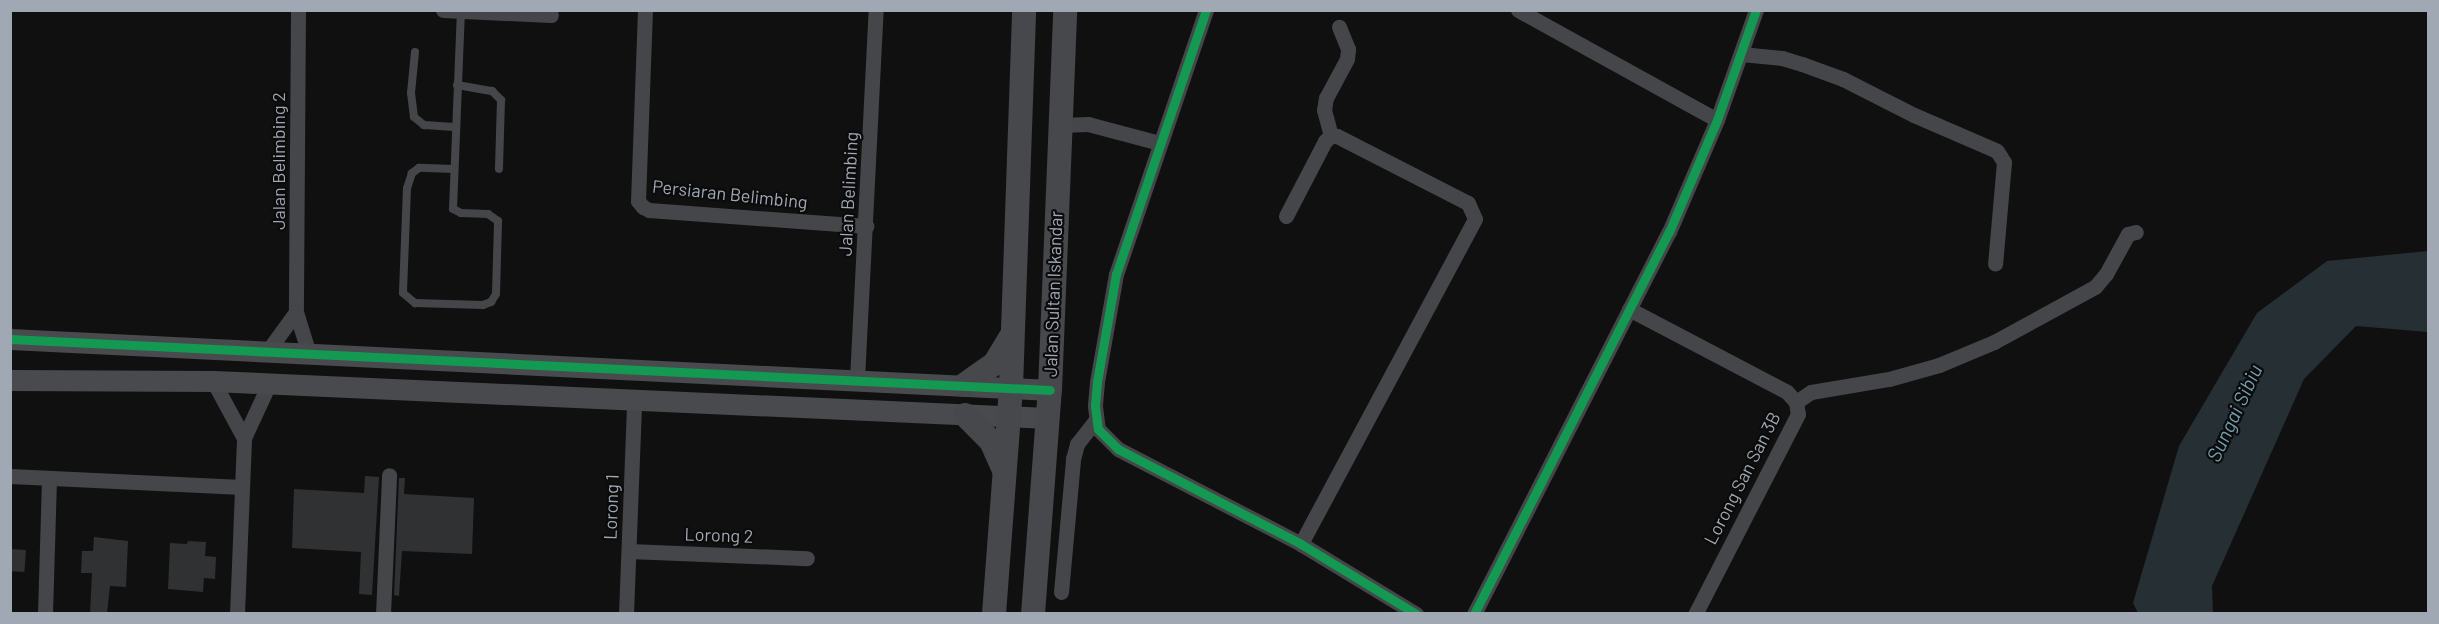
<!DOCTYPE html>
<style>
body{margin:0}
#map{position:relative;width:2439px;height:624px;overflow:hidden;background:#101010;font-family:Barlow,sans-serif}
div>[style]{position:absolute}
.water>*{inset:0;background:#262f33}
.building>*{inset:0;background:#303133;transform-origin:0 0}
.lane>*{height:8px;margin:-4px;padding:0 4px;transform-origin:4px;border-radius:4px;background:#444649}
.street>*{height:15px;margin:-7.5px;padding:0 7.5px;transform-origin:7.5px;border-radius:7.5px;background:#444649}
.secondary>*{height:21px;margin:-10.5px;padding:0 10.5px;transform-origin:10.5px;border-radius:10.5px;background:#484a4d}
.primary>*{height:24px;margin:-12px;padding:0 12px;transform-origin:12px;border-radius:12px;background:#46484b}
.cycleway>*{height:9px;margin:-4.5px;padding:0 4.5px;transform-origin:4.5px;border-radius:4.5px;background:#139951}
span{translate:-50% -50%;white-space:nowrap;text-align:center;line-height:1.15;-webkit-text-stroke:4.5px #0b0b0c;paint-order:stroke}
.street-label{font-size:18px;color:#a0a8b3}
.water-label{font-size:20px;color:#749db0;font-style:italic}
.frame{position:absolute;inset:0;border:12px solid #a0a8b3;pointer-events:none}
</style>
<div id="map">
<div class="water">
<div style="clip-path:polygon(2428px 251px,2428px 332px,2356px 326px,2304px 379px,2212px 586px,2213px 613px,2138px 613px,2133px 603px,2179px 446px,2257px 313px,2327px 261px)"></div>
</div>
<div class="building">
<div style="clip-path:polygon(365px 476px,379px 477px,372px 595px,359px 594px,361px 552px,292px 548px,294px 489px,364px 493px)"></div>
<div style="clip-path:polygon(399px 478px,405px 478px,404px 494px,474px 498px,472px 554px,402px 551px,399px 596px,394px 595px)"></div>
<div style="clip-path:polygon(94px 537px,128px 541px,126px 587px,110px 586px,107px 614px,90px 614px,92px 573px,81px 573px,82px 551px,93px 551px)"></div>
<div style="clip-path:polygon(188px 541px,206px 542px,205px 556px,216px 557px,215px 579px,204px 578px,203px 592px,168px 589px,170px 543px,187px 544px)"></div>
<div style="left:10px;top:549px;width:16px;height:22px;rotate:4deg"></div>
</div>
<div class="lane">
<div style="left:415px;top:52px;width:41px;rotate:95.6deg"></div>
<div style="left:411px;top:93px;width:24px;rotate:83deg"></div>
<div style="left:414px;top:117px;width:13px;rotate:39deg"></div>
<div style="left:424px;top:125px;width:30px;rotate:4deg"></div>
<div style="left:457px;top:85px;width:36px;rotate:10deg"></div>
<div style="left:492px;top:91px;width:13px;rotate:45deg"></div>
<div style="left:501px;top:100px;width:69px;rotate:91.7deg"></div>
<div style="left:454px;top:169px;width:35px;rotate:-178deg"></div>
<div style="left:419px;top:168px;width:9px;rotate:144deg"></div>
<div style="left:412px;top:173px;width:16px;rotate:108deg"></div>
<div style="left:407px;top:188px;width:105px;rotate:92.2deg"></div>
<div style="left:403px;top:293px;width:16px;rotate:40deg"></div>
<div style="left:415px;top:303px;width:68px;rotate:1.7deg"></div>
<div style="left:483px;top:305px;width:9px;rotate:-21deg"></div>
<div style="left:491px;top:302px;width:9px;rotate:-58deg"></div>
<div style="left:496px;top:294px;width:73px;rotate:-88.4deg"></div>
<div style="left:498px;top:221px;width:12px;rotate:-145deg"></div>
<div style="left:488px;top:214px;width:27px;rotate:-178deg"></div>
<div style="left:461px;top:213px;width:9px;rotate:-153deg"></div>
<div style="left:453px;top:209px;width:197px;rotate:-87.7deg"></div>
</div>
<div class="street">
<div style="left:298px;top:10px;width:302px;rotate:90.4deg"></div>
<div style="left:296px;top:312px;width:44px;rotate:72.8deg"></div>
<div style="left:443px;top:10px;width:108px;rotate:2.7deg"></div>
<div style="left:645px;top:10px;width:191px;rotate:92.1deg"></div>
<div style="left:638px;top:201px;width:8px;rotate:50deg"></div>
<div style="left:643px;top:207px;width:7px;rotate:27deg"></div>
<div style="left:649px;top:210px;width:218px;rotate:4.2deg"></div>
<div style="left:1206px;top:10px;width:279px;rotate:108.8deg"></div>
<div style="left:1116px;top:274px;width:110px;rotate:100deg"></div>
<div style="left:1097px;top:382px;width:24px;rotate:95deg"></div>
<div style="left:1095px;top:406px;width:23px;rotate:83deg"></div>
<div style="left:1098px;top:429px;width:28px;rotate:45deg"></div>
<div style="left:1118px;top:449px;width:206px;rotate:27.4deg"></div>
<div style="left:1301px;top:544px;width:135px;rotate:31.3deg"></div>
<div style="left:1518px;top:10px;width:227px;rotate:28.9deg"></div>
<div style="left:1741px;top:54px;width:41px;rotate:5.6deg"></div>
<div style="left:1782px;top:58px;width:21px;rotate:17deg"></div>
<div style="left:1802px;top:64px;width:44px;rotate:20.1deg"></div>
<div style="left:1843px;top:79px;width:80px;rotate:26.9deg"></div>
<div style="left:1914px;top:115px;width:90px;rotate:23.4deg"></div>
<div style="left:1997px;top:151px;width:13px;rotate:58deg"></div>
<div style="left:2004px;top:162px;width:102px;rotate:95deg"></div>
<div style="left:1060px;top:125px;width:28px;rotate:-2deg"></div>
<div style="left:1088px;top:124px;width:74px;rotate:14.8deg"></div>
<div style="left:1331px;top:136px;width:27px;rotate:-105deg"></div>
<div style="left:1324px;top:110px;width:12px;rotate:-81deg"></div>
<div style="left:1326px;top:98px;width:44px;rotate:-61.7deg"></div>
<div style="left:1347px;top:59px;width:10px;rotate:-84deg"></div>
<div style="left:1348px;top:49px;width:24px;rotate:-112deg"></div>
<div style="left:1286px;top:216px;width:85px;rotate:-62.5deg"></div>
<div style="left:1325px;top:141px;width:8px;rotate:-40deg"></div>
<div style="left:1331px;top:136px;width:6px"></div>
<div style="left:1337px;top:136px;width:147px;rotate:27.1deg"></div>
<div style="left:1468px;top:203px;width:17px;rotate:66deg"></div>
<div style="left:1475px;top:219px;width:369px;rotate:118.2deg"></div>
<div style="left:1629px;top:309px;width:178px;rotate:27.7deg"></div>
<div style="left:1787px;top:392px;width:13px;rotate:48deg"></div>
<div style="left:1796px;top:402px;width:12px;rotate:81deg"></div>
<div style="left:1798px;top:414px;width:225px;rotate:117.2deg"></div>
<div style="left:267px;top:352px;width:49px;rotate:-54.1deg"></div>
<div style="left:857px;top:379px;width:369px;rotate:-87.1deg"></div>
<div style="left:213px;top:381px;width:65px;rotate:61.5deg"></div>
<div style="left:1796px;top:402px;width:18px;rotate:-34deg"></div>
<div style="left:1811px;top:392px;width:79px;rotate:-9.5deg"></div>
<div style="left:1889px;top:379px;width:52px;rotate:-15.6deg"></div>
<div style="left:1939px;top:365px;width:60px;rotate:-22.7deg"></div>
<div style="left:1994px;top:342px;width:115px;rotate:-28.6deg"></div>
<div style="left:2095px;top:287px;width:17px;rotate:-50deg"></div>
<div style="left:2106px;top:274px;width:46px;rotate:-61.2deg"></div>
<div style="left:2128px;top:234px;width:8px;rotate:-14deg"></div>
<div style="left:10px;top:476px;width:232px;rotate:2.7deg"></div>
<div style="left:629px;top:551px;width:178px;rotate:2.3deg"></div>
<div style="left:1061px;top:592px;width:134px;rotate:-84.8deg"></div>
<div style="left:1073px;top:459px;width:16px;rotate:-75deg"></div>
<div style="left:1077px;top:444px;width:31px;rotate:-52deg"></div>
<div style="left:45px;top:614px;width:136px;rotate:-88.3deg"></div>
<div style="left:237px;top:614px;width:176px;rotate:-87.7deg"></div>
<div style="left:244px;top:438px;width:60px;rotate:-65.2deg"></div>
<div style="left:383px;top:614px;width:139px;rotate:-87.5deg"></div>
<div style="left:626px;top:614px;width:213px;rotate:-87.8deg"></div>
<div style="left:1474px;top:614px;width:429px;rotate:-63deg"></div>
<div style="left:1669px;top:232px;width:122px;rotate:-66.8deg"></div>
<div style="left:1717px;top:120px;width:117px;rotate:-70.5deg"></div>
</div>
<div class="secondary">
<div style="left:10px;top:339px;width:1041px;rotate:2.81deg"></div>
<div style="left:10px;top:380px;width:203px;rotate:0.3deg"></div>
<div style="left:213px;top:381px;width:835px;rotate:2.54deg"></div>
</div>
<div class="primary">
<div style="left:964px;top:385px;width:38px;rotate:-35deg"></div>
<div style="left:995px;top:363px;width:31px;rotate:-59deg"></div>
<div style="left:965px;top:415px;width:37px;rotate:45deg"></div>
<div style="left:991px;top:441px;width:30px;rotate:66deg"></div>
<div style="left:994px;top:614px;width:228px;rotate:-85.7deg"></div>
<div style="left:1011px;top:387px;width:377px;rotate:-88deg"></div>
<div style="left:1033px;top:614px;width:225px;rotate:-85.7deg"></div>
<div style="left:1050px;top:390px;width:380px;rotate:-87.7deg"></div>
</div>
<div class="cycleway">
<div style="left:1206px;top:10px;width:279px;rotate:108.8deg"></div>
<div style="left:1116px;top:274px;width:110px;rotate:100deg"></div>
<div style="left:1097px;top:382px;width:24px;rotate:95deg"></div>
<div style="left:1095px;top:406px;width:23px;rotate:83deg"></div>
<div style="left:1098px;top:429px;width:28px;rotate:45deg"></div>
<div style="left:1118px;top:449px;width:206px;rotate:27.4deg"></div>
<div style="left:1301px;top:544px;width:135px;rotate:31.3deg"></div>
<div style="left:10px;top:339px;width:1041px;rotate:2.81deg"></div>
<div style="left:1474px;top:614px;width:429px;rotate:-63deg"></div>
<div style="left:1669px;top:232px;width:122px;rotate:-66.8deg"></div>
<div style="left:1717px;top:120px;width:117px;rotate:-70.5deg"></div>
</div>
<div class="street-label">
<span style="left:278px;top:161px;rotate:-90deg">Jalan Belimbing 2</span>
<span style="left:730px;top:194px;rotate:6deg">Persiaran Belimbing</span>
<span style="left:848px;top:194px;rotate:-87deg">Jalan Belimbing</span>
<span style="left:1053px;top:294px;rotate:-88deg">Jalan Sultan Iskandar</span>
<span style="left:1742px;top:478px;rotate:-63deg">Lorong San San 3B</span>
<span style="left:611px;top:507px;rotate:-88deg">Lorong 1</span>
<span style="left:719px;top:535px;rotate:2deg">Lorong 2</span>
</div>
<div class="water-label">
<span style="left:2234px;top:413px;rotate:-65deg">Sungai Sibiu</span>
</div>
<div class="frame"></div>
</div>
